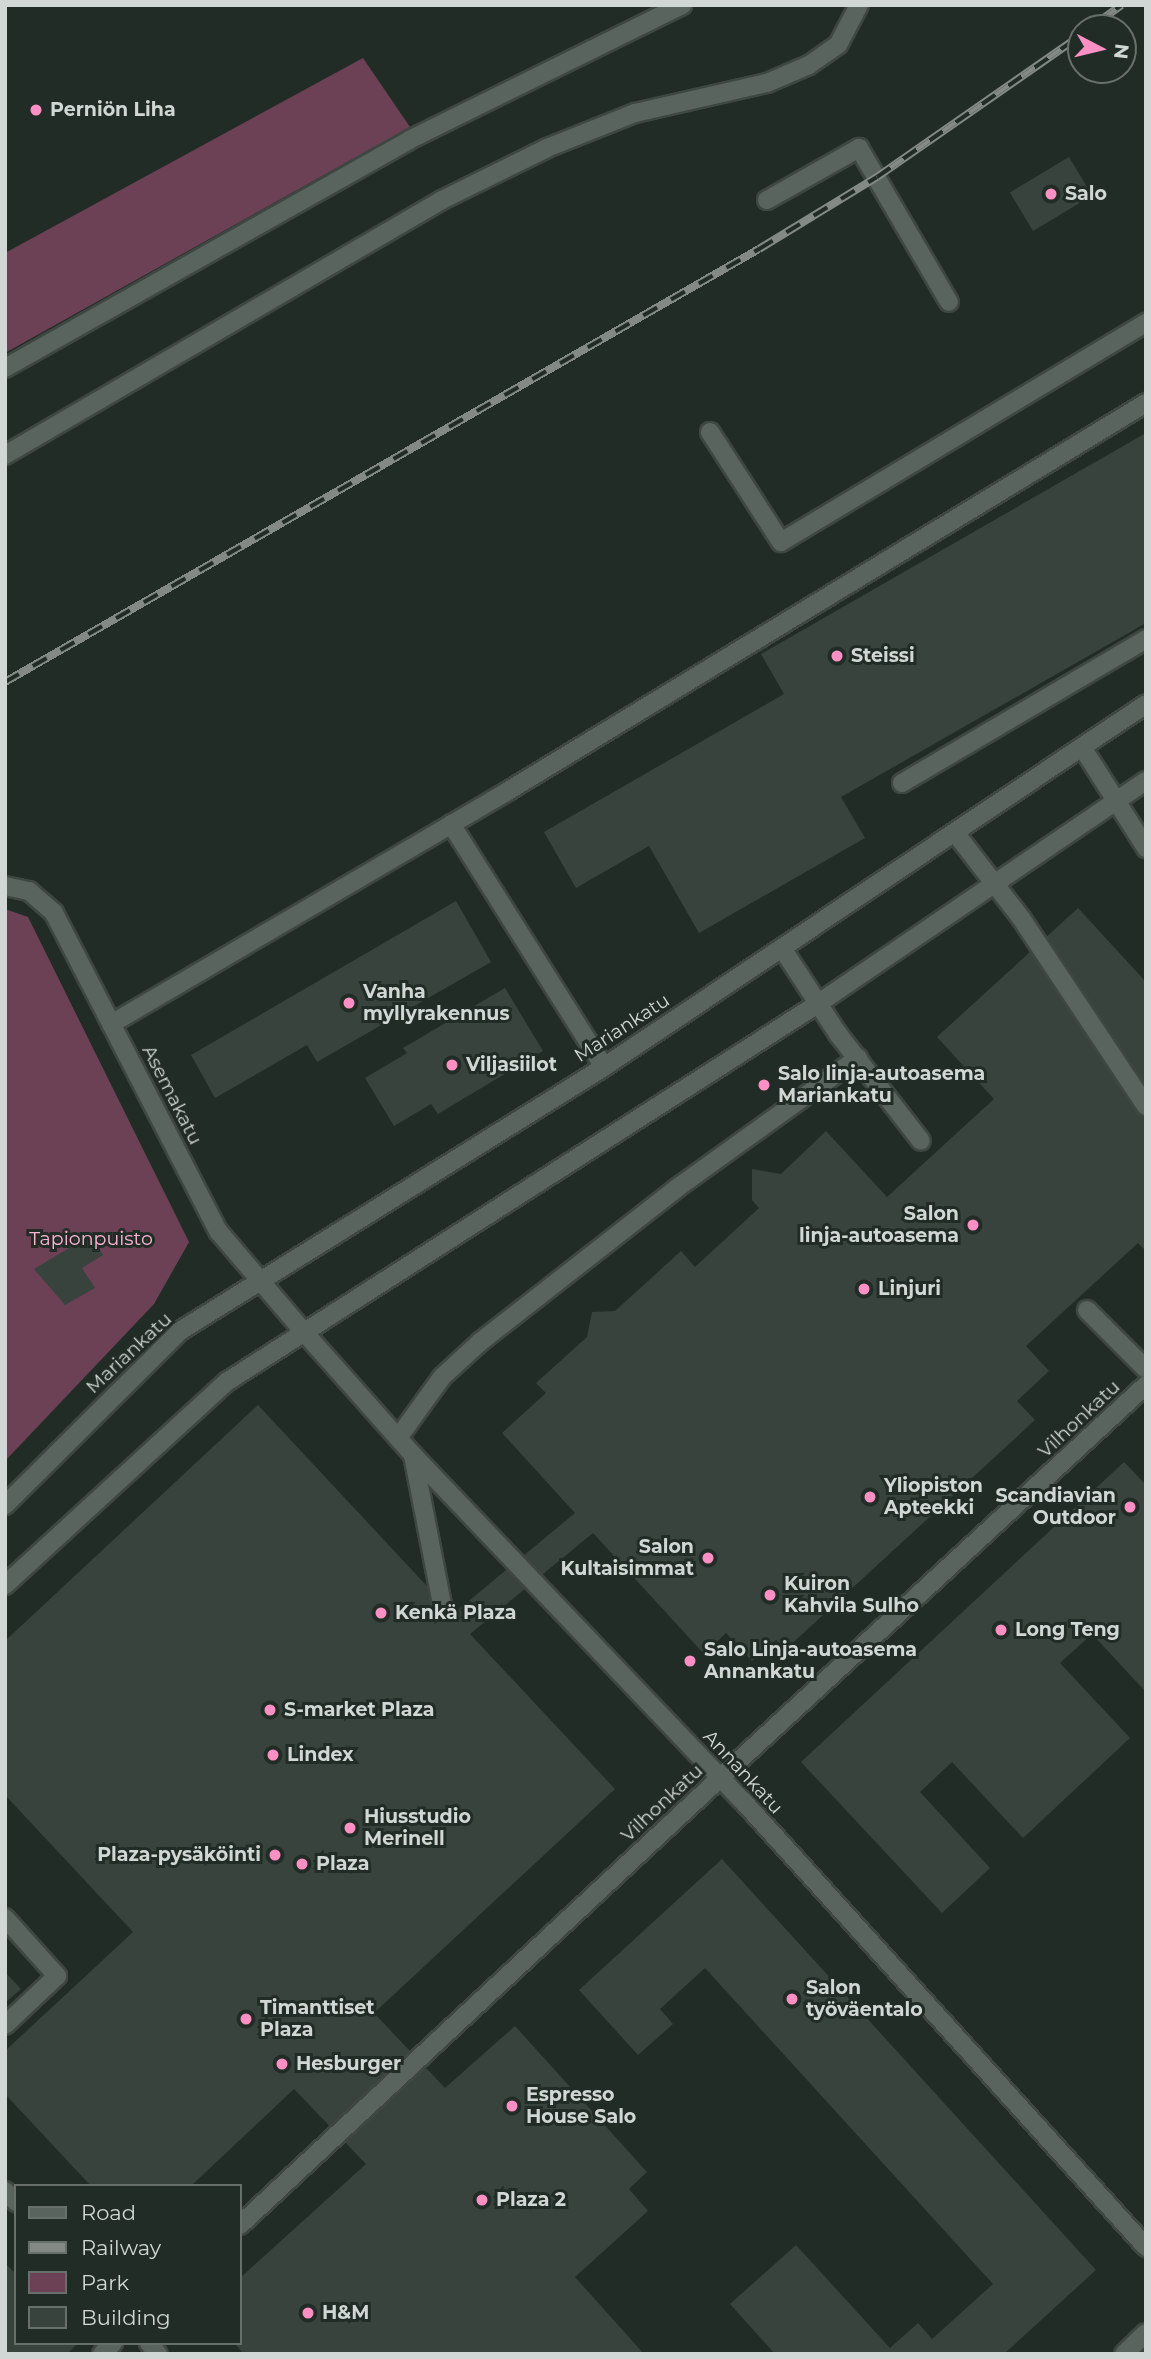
<!DOCTYPE html>
<meta charset="utf-8">
<style>
body{margin:0}
#map{position:relative;width:1151px;height:2359px;overflow:hidden;background:#222c26;font-family:Montserrat,sans-serif}
div>[style]{position:absolute}
.green>*{inset:0;background:#6c4155}
.building>*{inset:0;background:#38433d;transform-origin:0 0}
.roads{filter:drop-shadow(2px 0 #3e4742) drop-shadow(-2px 0 #3e4742) drop-shadow(0 2px #3e4742) drop-shadow(0 -2px #3e4742)}
.service>*{height:18px;margin:-9px;padding:0 9px;transform-origin:9px;border-radius:9px;background:#59645e}
.pedestrian>*{height:18px;margin:-9px;padding:0 9px;transform-origin:9px;border-radius:9px;background:#59645e}
.minor>*{height:18px;margin:-9px;padding:0 9px;transform-origin:9px;border-radius:9px;background:#59645e}
.secondary>*{height:18px;margin:-9px;padding:0 9px;transform-origin:9px;border-radius:9px;background:#59645e}
.rail>*{height:8px;margin-top:-4px;transform-origin:0;background:repeating-linear-gradient(90deg,#222c26 0 16px,#838a86 0 32px);box-sizing:border-box;border-block:2px solid #838a86}
.dots>*{width:19px;height:19px;translate:-50% -50%;box-sizing:border-box;border:4px solid #222c26;border-radius:50%}
span{translate:-50% -50%;white-space:nowrap;text-align:center;line-height:1.15;-webkit-text-stroke:6px #222c26;paint-order:stroke}
.poi-label{font-size:19px;color:#d1d7d4;font-weight:700}
.left{translate:0 -50%;text-align:left}
.right{translate:-100% -50%;text-align:right}
.street-label{font-size:19px;color:#d1d7d4}
.park-label{font-size:19px;color:#ffb4d5}
.frame{position:absolute;inset:0;border:7px solid #d1d7d4;pointer-events:none}
.legend{position:absolute;left:14px;top:2184px;width:228px;height:161px;box-sizing:border-box;background:#222c26;border:2px solid #68706c;margin:0;padding:9px 12px;list-style:none;font-size:21px;color:#d1d7d4}
.legend li{display:flex;align-items:center;gap:14px;height:35px}
.legend b{width:35px;border:2px solid #68706c}
.north{position:absolute;left:1067px;top:14px;width:70px;height:70px;box-sizing:border-box;background:#222c26;border:2px solid #68706c;border-radius:50%;rotate:97deg;font-size:19px;font-weight:700;line-height:28px;text-align:center;color:#d1d7d4}
.north::after{content:'';display:block;margin:auto;width:24px;height:32px;background:#fc8fc3;clip-path:polygon(50% 0,100% 100%,50% 72%,0 100%)}
</style>
<div id="map">
<div class="green">
<div style="clip-path:polygon(363px 58px,410px 127px,5px 353px,5px 253px)"></div>
<div style="clip-path:polygon(5px 909px,28px 917px,189px 1242px,154px 1304px,5px 1461px)"></div>
</div>
<div class="building">
<div style="left:1069px;top:157px;width:45px;height:69px;rotate:59deg"></div>
<div style="clip-path:polygon(1146px 433px,1146px 623px,841px 797px,865px 838px,699px 933px,649px 846px,576px 888px,544px 832px,784px 694px,761px 654px)"></div>
<div style="clip-path:polygon(456px 901px,491px 962px,317px 1062px,307px 1045px,215px 1098px,191px 1055px)"></div>
<div style="clip-path:polygon(1078px 908px,1146px 982px,1146px 1251px,1138px 1243px,1026px 1346px,1049px 1371px,1017px 1401px,1035px 1420px,785px 1650px,776px 1640px,752px 1661px,726px 1633px,704px 1654px,593px 1533px,470px 1634px,615px 1789px,374px 2013px,445px 2088px,515px 2026px,647px 2172px,629px 2189px,648px 2211px,575px 2277px,644px 2354px,244px 2354px,234px 2343px,240px 2343px,240px 2278px,366px 2164px,294px 2089px,191px 2186px,91px 2186px,5px 2094px,5px 2051px,133px 1932px,5px 1795px,5px 1641px,258px 1405px,453px 1614px,575px 1513px,502px 1433px,546px 1393px,536px 1383px,587px 1337px,592px 1312px,615px 1311px,681px 1251px,695px 1267px,759px 1208px,752px 1200px,752px 1169px,781px 1174px,826px 1131px,887px 1197px,994px 1099px,937px 1037px)"></div>
<div style="clip-path:polygon(505px 988px,543px 1051px,438px 1114px,431px 1104px,394px 1126px,365px 1078px,407px 1053px,403px 1048px)"></div>
<div style="clip-path:polygon(91px 1235px,103px 1255px,82px 1268px,95px 1288px,65px 1305px,34px 1269px)"></div>
<div style="clip-path:polygon(1124px 1462px,1146px 1485px,1146px 1692px,1092px 1634px,1060px 1663px,1130px 1738px,1023px 1838px,952px 1762px,920px 1792px,990px 1868px,942px 1913px,801px 1762px)"></div>
<div style="clip-path:polygon(722px 1859px,1096px 2270px,1004px 2354px,775px 2354px,730px 2304px,796px 2245px,890px 2348px,918px 2323px,932px 2339px,993px 2284px,705px 1968px,660px 2009px,673px 2024px,638px 2055px,579px 1990px)"></div>
<div style="clip-path:polygon(5px 1972px,21px 1989px,5px 2003px)"></div>
<div style="clip-path:polygon(5px 2263px,16px 2274px,16px 2343px,78px 2343px,67px 2354px,5px 2354px)"></div>
</div>
<div class="roads">
<div class="service">
<div style="left:767px;top:200px;width:106px;rotate:-29.5deg"></div>
<div style="left:859px;top:148px;width:178px;rotate:59.7deg"></div>
<div style="left:5px;top:368px;width:464px;rotate:-29.4deg"></div>
<div style="left:409px;top:140px;width:305px;rotate:-26.3deg"></div>
<div style="left:710px;top:432px;width:131px;rotate:57.2deg"></div>
<div style="left:781px;top:542px;width:426px;rotate:-31deg"></div>
<div style="left:5px;top:455px;width:506px;rotate:-30.26deg"></div>
<div style="left:442px;top:200px;width:117px;rotate:-26.3deg"></div>
<div style="left:547px;top:148px;width:95px;rotate:-21.7deg"></div>
<div style="left:635px;top:113px;width:135px;rotate:-12.8deg"></div>
<div style="left:767px;top:83px;width:46px;rotate:-23.2deg"></div>
<div style="left:809px;top:65px;width:35px;rotate:-35deg"></div>
<div style="left:838px;top:45px;width:45px;rotate:-62.3deg"></div>
<div style="left:1082px;top:747px;width:120px;rotate:57.6deg"></div>
<div style="left:902px;top:783px;width:283px;rotate:-30.5deg"></div>
<div style="left:451px;top:824px;width:287px;rotate:57.8deg"></div>
<div style="left:956px;top:834px;width:106px;rotate:52.3deg"></div>
<div style="left:1021px;top:918px;width:226px;rotate:56.4deg"></div>
<div style="left:782px;top:948px;width:103px;rotate:56.9deg"></div>
<div style="left:838px;top:1034px;width:135px;rotate:52.2deg"></div>
<div style="left:111px;top:1024px;width:460px;rotate:-30.4deg"></div>
<div style="left:508px;top:791px;width:747px;rotate:-31.31deg"></div>
<div style="left:1087px;top:1310px;width:83px;rotate:45deg"></div>
<div style="left:398px;top:1438px;width:75px;rotate:-54.2deg"></div>
<div style="left:442px;top:1377px;width:52px;rotate:-42.6deg"></div>
<div style="left:480px;top:1342px;width:250px;rotate:-38deg"></div>
<div style="left:677px;top:1188px;width:223px;rotate:-35.7deg"></div>
<div style="left:413px;top:1455px;width:152px;rotate:79deg"></div>
<div style="left:5px;top:1918px;width:78px;rotate:48.1deg"></div>
<div style="left:57px;top:1976px;width:71px;rotate:136.7deg"></div>
</div>
<div class="pedestrian">
<div style="left:240px;top:2225px;width:656px;rotate:-42.96deg"></div>
</div>
<div class="minor">
<div style="left:5px;top:886px;width:25px;rotate:12deg"></div>
<div style="left:29px;top:891px;width:33px;rotate:41deg"></div>
<div style="left:54px;top:913px;width:359px;rotate:62.7deg"></div>
<div style="left:219px;top:1232px;width:130px;rotate:49.7deg"></div>
<div style="left:720px;top:1778px;width:580px;rotate:-42.69deg"></div>
<div style="left:5px;top:2191px;width:16px;rotate:45deg"></div>
<div style="left:149px;top:2343px;width:14px;rotate:51deg"></div>
<div style="left:102px;top:2354px;width:16px;rotate:-45deg"></div>
</div>
<div class="secondary">
<div style="left:303px;top:1331px;width:166px;rotate:48.4deg"></div>
<div style="left:413px;top:1455px;width:477px;rotate:46.4deg"></div>
<div style="left:742px;top:1800px;width:603px;rotate:47.89deg"></div>
<div style="left:5px;top:1505px;width:247px;rotate:-44.8deg"></div>
<div style="left:180px;top:1331px;width:499px;rotate:-31.9deg"></div>
<div style="left:604px;top:1067px;width:652px;rotate:-33.81deg"></div>
<div style="left:5px;top:1585px;width:302px;rotate:-42.5deg"></div>
<div style="left:228px;top:1381px;width:702px;rotate:-32.6deg"></div>
<div style="left:819px;top:1003px;width:395px;rotate:-34.2deg"></div>
<div style="left:1124px;top:2354px;width:30px;rotate:-44deg"></div>
</div>
</div>
<div class="rail">
<div style="left:1090px;top:28px;width:39px;rotate:-36deg"></div>
<div style="left:5px;top:682px;width:869px;rotate:-29.87deg"></div>
<div style="left:759px;top:249px;width:138px;rotate:-31.4deg"></div>
<div style="left:877px;top:177px;width:249px;rotate:-34.8deg"></div>
</div>
<div class="dots">
<div style="left:36px;top:110px;background:#fc8fc3"></div>
<div style="left:1051px;top:194px;background:#fc8fc3"></div>
<div style="left:837px;top:656px;background:#fc8fc3"></div>
<div style="left:349px;top:1003px;background:#fc8fc3"></div>
<div style="left:452px;top:1065px;background:#fc8fc3"></div>
<div style="left:764px;top:1085px;background:#fc8fc3"></div>
<div style="left:973px;top:1225px;background:#fc8fc3"></div>
<div style="left:864px;top:1289px;background:#fc8fc3"></div>
<div style="left:870px;top:1497px;background:#fc8fc3"></div>
<div style="left:1130px;top:1507px;background:#fc8fc3"></div>
<div style="left:708px;top:1558px;background:#fc8fc3"></div>
<div style="left:770px;top:1595px;background:#fc8fc3"></div>
<div style="left:381px;top:1613px;background:#fc8fc3"></div>
<div style="left:1001px;top:1630px;background:#fc8fc3"></div>
<div style="left:690px;top:1661px;background:#fc8fc3"></div>
<div style="left:270px;top:1710px;background:#fc8fc3"></div>
<div style="left:273px;top:1755px;background:#fc8fc3"></div>
<div style="left:350px;top:1828px;background:#fc8fc3"></div>
<div style="left:275px;top:1855px;background:#fc8fc3"></div>
<div style="left:302px;top:1864px;background:#fc8fc3"></div>
<div style="left:792px;top:1999px;background:#fc8fc3"></div>
<div style="left:246px;top:2019px;background:#fc8fc3"></div>
<div style="left:282px;top:2064px;background:#fc8fc3"></div>
<div style="left:512px;top:2106px;background:#fc8fc3"></div>
<div style="left:482px;top:2200px;background:#fc8fc3"></div>
<div style="left:308px;top:2313px;background:#fc8fc3"></div>
</div>
<div class="poi-label">
<span class="left" style="left:50px;top:110px">Perniön Liha</span>
<span class="left" style="left:1065px;top:194px">Salo</span>
<span class="left" style="left:851px;top:656px">Steissi</span>
<span class="left" style="left:363px;top:1003px">Vanha<br>myllyrakennus</span>
<span class="left" style="left:466px;top:1065px">Viljasiilot</span>
<span class="left" style="left:778px;top:1085px">Salo linja-autoasema<br>Mariankatu</span>
<span class="right" style="left:959px;top:1225px">Salon<br>linja-autoasema</span>
<span class="left" style="left:878px;top:1289px">Linjuri</span>
<span class="left" style="left:884px;top:1497px">Yliopiston<br>Apteekki</span>
<span class="right" style="left:1116px;top:1507px">Scandiavian<br>Outdoor</span>
<span class="right" style="left:694px;top:1558px">Salon<br>Kultaisimmat</span>
<span class="left" style="left:784px;top:1595px">Kuiron<br>Kahvila Sulho</span>
<span class="left" style="left:395px;top:1613px">Kenkä Plaza</span>
<span class="left" style="left:1015px;top:1630px">Long Teng</span>
<span class="left" style="left:704px;top:1661px">Salo Linja-autoasema<br>Annankatu</span>
<span class="left" style="left:284px;top:1710px">S-market Plaza</span>
<span class="left" style="left:287px;top:1755px">Lindex</span>
<span class="left" style="left:364px;top:1828px">Hiusstudio<br>Merinell</span>
<span class="right" style="left:261px;top:1855px">Plaza-pysäköinti</span>
<span class="left" style="left:316px;top:1864px">Plaza</span>
<span class="left" style="left:806px;top:1999px">Salon<br>työväentalo</span>
<span class="left" style="left:260px;top:2019px">Timanttiset<br>Plaza</span>
<span class="left" style="left:296px;top:2064px">Hesburger</span>
<span class="left" style="left:526px;top:2106px">Espresso<br>House Salo</span>
<span class="left" style="left:496px;top:2200px">Plaza 2</span>
<span class="left" style="left:322px;top:2313px">H&amp;M</span>
</div>
<div class="street-label">
<span style="left:622px;top:1028px;rotate:-33deg">Mariankatu</span>
<span style="left:172px;top:1095px;rotate:63deg">Asemakatu</span>
<span style="left:129px;top:1353px;rotate:-43deg">Mariankatu</span>
<span style="left:1079px;top:1419px;rotate:-43deg">Vilhonkatu</span>
<span style="left:743px;top:1772px;rotate:47deg">Annankatu</span>
<span style="left:662px;top:1803px;rotate:-43deg">Vilhonkatu</span>
</div>
<div class="park-label">
<span style="left:91px;top:1239px">Tapionpuisto</span>
</div>
<div class="frame"></div>
<ul class="legend">
<li><b style="height:9px;background:#59645e"></b>Road</li>
<li><b style="height:9px;background:#838a86"></b>Railway</li>
<li><b style="height:19px;background:#6c4155"></b>Park</li>
<li><b style="height:19px;background:#38433d"></b>Building</li>
</ul>
<div class="north">N</div>
</div>
